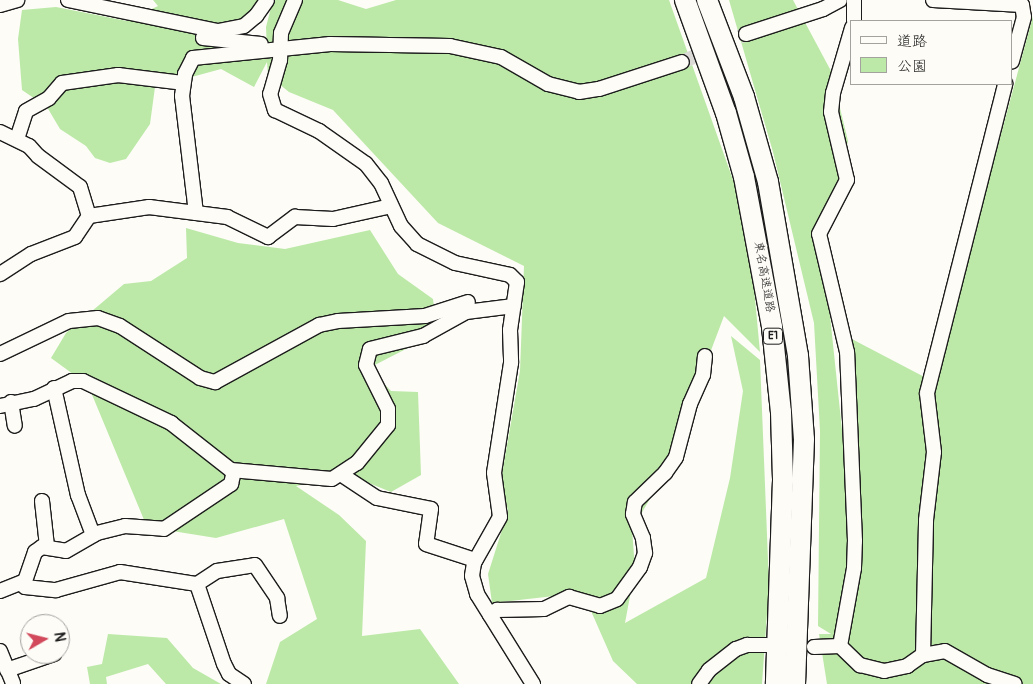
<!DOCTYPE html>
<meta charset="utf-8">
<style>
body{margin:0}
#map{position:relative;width:1033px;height:684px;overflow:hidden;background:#fdfcf7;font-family:Pangolin,"Klee One",sans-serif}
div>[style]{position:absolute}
.green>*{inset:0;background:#bce9a7}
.minor-tunnel>*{height:14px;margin-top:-7px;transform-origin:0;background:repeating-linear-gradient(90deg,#dbdad6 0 14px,transparent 0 21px)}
.roads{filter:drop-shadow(1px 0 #1c1c1c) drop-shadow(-1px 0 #1c1c1c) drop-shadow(0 1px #1c1c1c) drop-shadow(0 -1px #1c1c1c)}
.minor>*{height:14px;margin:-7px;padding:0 7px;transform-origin:7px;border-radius:7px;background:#fdfcf7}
.highway>*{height:20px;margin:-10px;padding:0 10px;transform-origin:10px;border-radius:10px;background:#fdfcf7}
span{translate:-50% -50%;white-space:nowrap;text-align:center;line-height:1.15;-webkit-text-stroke:4px #fdfcf7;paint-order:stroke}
.shield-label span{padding:1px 4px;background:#fdfcf7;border:1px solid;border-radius:4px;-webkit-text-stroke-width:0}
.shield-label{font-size:11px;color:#1c1c1c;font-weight:700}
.street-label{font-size:12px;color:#1c1c1c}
.legend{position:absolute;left:850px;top:20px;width:162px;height:65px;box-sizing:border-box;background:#fdfcf7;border:1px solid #a3a29f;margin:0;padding:6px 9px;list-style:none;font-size:15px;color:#1c1c1c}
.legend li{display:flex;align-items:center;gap:10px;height:25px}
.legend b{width:25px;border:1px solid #a3a29f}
.north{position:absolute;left:20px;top:614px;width:50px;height:50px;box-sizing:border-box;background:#fdfcf7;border:1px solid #a3a29f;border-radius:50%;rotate:82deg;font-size:14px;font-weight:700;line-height:20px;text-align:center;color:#1c1c1c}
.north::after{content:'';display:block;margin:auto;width:18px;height:22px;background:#d1495b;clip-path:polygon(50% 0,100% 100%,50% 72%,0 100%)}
</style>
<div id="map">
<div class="green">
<div style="clip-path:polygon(153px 0,260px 0,253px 15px,220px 32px,267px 51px,266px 27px,273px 0,338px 0,366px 9px,396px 0,669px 0,738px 194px,753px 278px,760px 352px,724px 316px,663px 477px,632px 529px,635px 569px,625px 623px,706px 578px,730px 478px,743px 391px,731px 336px,760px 360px,769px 585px,762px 684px,637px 684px,613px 661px,591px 611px,563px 595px,492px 603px,488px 574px,508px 511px,501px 480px,520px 371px,524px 266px,438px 223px,333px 110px,289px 92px,268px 75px,267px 62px,254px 87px,221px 69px,155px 87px,150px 124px,126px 159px,110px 163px,95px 158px,86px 146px,60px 129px,47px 107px,22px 90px,18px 39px,22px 10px,56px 7px,127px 21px,158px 6px)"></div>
<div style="clip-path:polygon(729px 0,793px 0,831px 71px,848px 141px,823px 249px,850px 506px,857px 462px,856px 390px,848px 337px,934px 382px,1033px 16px,1033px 684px,827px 684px,819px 634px,831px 634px,818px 626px,820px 431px,814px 323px,773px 152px)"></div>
<div style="clip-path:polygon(186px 228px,238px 243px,285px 249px,370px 230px,398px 274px,433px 299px,437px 333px,369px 368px,391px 391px,418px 392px,421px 475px,391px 492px,349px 475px,296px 486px,339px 515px,366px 541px,362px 636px,420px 629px,459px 684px,266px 684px,280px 642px,317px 619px,284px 519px,216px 538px,147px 527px,88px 385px,51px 358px,66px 333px,124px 284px,151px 281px,187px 258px)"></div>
<div style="clip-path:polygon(108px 634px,167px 638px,193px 668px,221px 684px,166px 684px,148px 664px,106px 677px,107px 684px,90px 684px,87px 667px,102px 664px)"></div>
</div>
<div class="minor-tunnel">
<div style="left:682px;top:62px;width:70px;rotate:-23.6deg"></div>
</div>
<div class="roads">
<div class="minor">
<div style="left:68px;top:0;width:153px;rotate:11.7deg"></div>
<div style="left:218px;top:31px;width:26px;rotate:-11deg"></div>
<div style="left:244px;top:26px;width:16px;rotate:-40deg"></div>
<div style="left:256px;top:16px;width:19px;rotate:-55deg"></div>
<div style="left:295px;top:0;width:36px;rotate:113deg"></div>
<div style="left:281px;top:33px;width:27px;rotate:92deg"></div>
<div style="left:280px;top:60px;width:35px;rotate:106deg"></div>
<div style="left:270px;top:94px;width:17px;rotate:73deg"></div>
<div style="left:275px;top:110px;width:49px;rotate:25.5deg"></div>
<div style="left:319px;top:131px;width:57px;rotate:35.1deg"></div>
<div style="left:366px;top:164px;width:24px;rotate:52deg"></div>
<div style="left:381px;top:183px;width:47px;rotate:65.1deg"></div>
<div style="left:401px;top:226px;width:24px;rotate:48deg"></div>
<div style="left:417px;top:244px;width:42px;rotate:26.6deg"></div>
<div style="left:455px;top:263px;width:56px;rotate:12.3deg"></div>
<div style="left:510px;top:275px;width:10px;rotate:45deg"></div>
<div style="left:517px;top:282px;width:49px;rotate:98.3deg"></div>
<div style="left:510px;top:330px;width:33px;rotate:88deg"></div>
<div style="left:511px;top:363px;width:111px;rotate:98.8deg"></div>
<div style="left:494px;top:473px;width:44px;rotate:82.2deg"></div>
<div style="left:500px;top:517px;width:53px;rotate:119.5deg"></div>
<div style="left:474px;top:563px;width:13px;rotate:99deg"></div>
<div style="left:472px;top:576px;width:19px;rotate:74deg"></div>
<div style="left:477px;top:594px;width:106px;rotate:58.1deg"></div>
<div style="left:933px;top:0;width:89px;rotate:3.2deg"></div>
<div style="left:1022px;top:5px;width:12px;rotate:81deg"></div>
<div style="left:1024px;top:17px;width:46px;rotate:105.3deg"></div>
<div style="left:0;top:5px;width:18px;rotate:-16deg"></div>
<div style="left:854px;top:21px;width:21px;rotate:-90deg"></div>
<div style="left:746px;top:34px;width:81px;rotate:-18deg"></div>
<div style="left:823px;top:9px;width:19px;rotate:-28deg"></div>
<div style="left:203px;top:38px;width:58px;rotate:5.9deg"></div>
<div style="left:0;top:132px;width:32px;rotate:26deg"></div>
<div style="left:29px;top:146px;width:13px;rotate:48deg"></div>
<div style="left:38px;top:156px;width:52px;rotate:36.4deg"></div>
<div style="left:80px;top:187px;width:30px;rotate:73deg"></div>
<div style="left:89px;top:216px;width:25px;rotate:124deg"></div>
<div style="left:75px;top:237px;width:47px;rotate:158.9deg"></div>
<div style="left:31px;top:254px;width:37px;rotate:147deg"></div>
<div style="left:17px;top:139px;width:29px;rotate:-72deg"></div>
<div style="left:26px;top:111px;width:26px;rotate:-29deg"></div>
<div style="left:49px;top:98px;width:20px;rotate:-49deg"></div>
<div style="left:62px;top:83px;width:57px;rotate:-8.1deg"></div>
<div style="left:118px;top:75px;width:65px;rotate:7deg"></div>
<div style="left:196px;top:213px;width:118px;rotate:-96.8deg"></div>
<div style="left:182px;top:96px;width:22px;rotate:-82deg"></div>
<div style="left:185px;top:74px;width:18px;rotate:-63deg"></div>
<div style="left:193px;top:58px;width:138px;rotate:-5.8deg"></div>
<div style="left:330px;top:44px;width:120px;rotate:1deg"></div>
<div style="left:450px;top:46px;width:52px;rotate:12.2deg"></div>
<div style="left:501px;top:57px;width:54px;rotate:29.9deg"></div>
<div style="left:548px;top:84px;width:32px;rotate:14deg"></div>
<div style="left:579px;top:92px;width:20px;rotate:-9deg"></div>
<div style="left:599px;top:89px;width:87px;rotate:-18deg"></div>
<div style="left:89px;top:216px;width:61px;rotate:-8.5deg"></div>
<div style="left:149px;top:207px;width:79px;rotate:7.3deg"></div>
<div style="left:227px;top:217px;width:46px;rotate:26deg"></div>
<div style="left:268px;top:237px;width:34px;rotate:-37deg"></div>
<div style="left:295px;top:217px;width:38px;rotate:3deg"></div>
<div style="left:333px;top:219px;width:59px;rotate:-12.6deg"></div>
<div style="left:0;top:354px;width:76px;rotate:-25.6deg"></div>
<div style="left:69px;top:321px;width:29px;rotate:-6deg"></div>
<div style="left:98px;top:318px;width:23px;rotate:20deg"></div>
<div style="left:120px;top:326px;width:95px;rotate:33deg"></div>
<div style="left:200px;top:378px;width:16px;rotate:15deg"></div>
<div style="left:215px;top:382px;width:119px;rotate:-28.7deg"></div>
<div style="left:319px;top:325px;width:19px;rotate:-12deg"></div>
<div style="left:338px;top:321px;width:87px;rotate:-3.3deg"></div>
<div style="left:425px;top:316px;width:45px;rotate:-18deg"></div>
<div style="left:54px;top:388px;width:110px;rotate:77.4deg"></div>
<div style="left:78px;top:495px;width:43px;rotate:69.4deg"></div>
<div style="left:11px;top:402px;width:24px;rotate:81deg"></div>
<div style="left:0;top:406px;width:35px;rotate:-12deg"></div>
<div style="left:34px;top:399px;width:42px;rotate:-25.3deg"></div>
<div style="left:72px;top:381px;width:11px"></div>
<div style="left:83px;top:381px;width:98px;rotate:25.5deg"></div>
<div style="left:171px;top:423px;width:76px;rotate:38.1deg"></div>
<div style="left:231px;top:470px;width:101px;rotate:5.1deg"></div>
<div style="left:332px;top:479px;width:30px;rotate:-33deg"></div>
<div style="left:357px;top:463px;width:49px;rotate:-50.8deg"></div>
<div style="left:388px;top:425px;width:16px;rotate:-90deg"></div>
<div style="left:388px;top:409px;width:49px;rotate:-116.6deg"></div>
<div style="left:366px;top:365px;width:16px;rotate:-76deg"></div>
<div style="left:370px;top:349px;width:55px;rotate:-13.8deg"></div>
<div style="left:423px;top:336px;width:49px;rotate:-29.2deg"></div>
<div style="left:466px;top:312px;width:48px;rotate:-7.1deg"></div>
<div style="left:342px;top:475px;width:42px;rotate:33.3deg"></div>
<div style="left:377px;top:498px;width:55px;rotate:11.5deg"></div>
<div style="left:431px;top:509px;width:35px;rotate:98deg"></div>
<div style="left:426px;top:544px;width:52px;rotate:18.1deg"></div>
<div style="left:42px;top:501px;width:45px;rotate:83.7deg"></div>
<div style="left:22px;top:583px;width:5px;rotate:53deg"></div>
<div style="left:25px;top:587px;width:31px;rotate:6deg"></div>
<div style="left:56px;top:590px;width:66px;rotate:-15.7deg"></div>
<div style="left:120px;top:572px;width:78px;rotate:8.9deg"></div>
<div style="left:197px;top:584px;width:24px;rotate:-33deg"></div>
<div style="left:217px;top:571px;width:38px;rotate:-9deg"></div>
<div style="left:255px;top:565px;width:40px;rotate:56deg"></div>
<div style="left:277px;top:598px;width:18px;rotate:81deg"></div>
<div style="left:197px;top:584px;width:84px;rotate:71.4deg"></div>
<div style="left:224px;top:664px;width:11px;rotate:63deg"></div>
<div style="left:229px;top:674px;width:18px;rotate:34deg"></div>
<div style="left:0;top:591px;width:27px;rotate:-22deg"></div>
<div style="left:25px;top:581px;width:31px;rotate:-71deg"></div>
<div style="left:35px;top:552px;width:9px;rotate:-36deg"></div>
<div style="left:42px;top:547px;width:24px;rotate:9deg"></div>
<div style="left:66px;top:551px;width:36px;rotate:-30deg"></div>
<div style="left:97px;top:533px;width:29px;rotate:-14deg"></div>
<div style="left:125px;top:526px;width:39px;rotate:4deg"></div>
<div style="left:164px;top:529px;width:81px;rotate:-33.9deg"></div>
<div style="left:231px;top:484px;width:13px;rotate:-77deg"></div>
<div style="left:490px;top:615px;width:9px;rotate:-36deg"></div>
<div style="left:497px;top:610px;width:47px;rotate:-1.2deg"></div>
<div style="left:544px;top:609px;width:28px;rotate:-26deg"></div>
<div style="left:569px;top:597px;width:32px;rotate:16deg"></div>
<div style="left:600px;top:606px;width:18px;rotate:-22deg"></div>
<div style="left:617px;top:599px;width:39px;rotate:-54deg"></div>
<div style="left:640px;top:567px;width:15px;rotate:-70deg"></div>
<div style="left:645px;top:553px;width:15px;rotate:-98deg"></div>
<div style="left:643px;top:538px;width:26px;rotate:-113deg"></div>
<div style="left:633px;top:514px;width:12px;rotate:-81deg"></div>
<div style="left:635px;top:502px;width:42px;rotate:-44deg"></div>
<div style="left:665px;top:473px;width:19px;rotate:-55deg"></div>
<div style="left:676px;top:457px;width:55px;rotate:-75.2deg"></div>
<div style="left:690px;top:404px;width:32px;rotate:-66deg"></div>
<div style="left:703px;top:375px;width:19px;rotate:-84deg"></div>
<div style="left:840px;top:646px;width:79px;rotate:-79.8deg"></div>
<div style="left:854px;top:568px;width:27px;rotate:-88deg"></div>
<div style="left:855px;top:541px;width:189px;rotate:-92.4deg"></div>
<div style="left:847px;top:352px;width:121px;rotate:-103.3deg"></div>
<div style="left:819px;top:234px;width:61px;rotate:-62.6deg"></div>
<div style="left:847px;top:180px;width:70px;rotate:-103.2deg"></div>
<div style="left:831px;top:112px;width:19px;rotate:-84deg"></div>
<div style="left:833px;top:93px;width:68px;rotate:-73.7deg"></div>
<div style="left:814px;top:647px;width:26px;rotate:-2deg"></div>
<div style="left:840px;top:646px;width:28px;rotate:44deg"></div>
<div style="left:860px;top:665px;width:25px;rotate:14deg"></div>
<div style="left:884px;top:671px;width:24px;rotate:-12deg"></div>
<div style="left:907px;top:666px;width:19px;rotate:-35deg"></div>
<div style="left:923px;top:655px;width:22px;rotate:-10deg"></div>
<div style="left:945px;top:651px;width:48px;rotate:29.7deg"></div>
<div style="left:987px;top:675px;width:29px;rotate:18deg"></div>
<div style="left:0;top:651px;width:35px;rotate:68deg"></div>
<div style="left:923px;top:655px;width:135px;rotate:-88.7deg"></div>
<div style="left:926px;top:520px;width:68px;rotate:-83.3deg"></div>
<div style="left:934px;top:452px;width:59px;rotate:-96.8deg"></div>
<div style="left:927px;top:393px;width:319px;rotate:-75.8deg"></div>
<div style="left:7px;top:670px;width:50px;rotate:-18.8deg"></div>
<div style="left:699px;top:684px;width:17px;rotate:-54deg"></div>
<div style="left:709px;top:670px;width:34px;rotate:-38deg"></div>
<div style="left:736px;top:649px;width:12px;rotate:-20deg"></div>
<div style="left:747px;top:645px;width:20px"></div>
</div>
<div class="highway">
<div style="left:685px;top:0;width:120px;rotate:70.1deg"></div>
<div style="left:726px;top:113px;width:66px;rotate:74.3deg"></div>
<div style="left:744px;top:177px;width:153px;rotate:79.4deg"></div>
<div style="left:772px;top:327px;width:85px;rotate:84deg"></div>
<div style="left:781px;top:412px;width:68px;rotate:88.3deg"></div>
<div style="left:783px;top:480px;width:204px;rotate:92deg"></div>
<div style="left:707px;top:0;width:104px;rotate:69.1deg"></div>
<div style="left:744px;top:97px;width:88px;rotate:74.2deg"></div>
<div style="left:768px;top:182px;width:177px;rotate:80.2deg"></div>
<div style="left:798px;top:356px;width:83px;rotate:85.9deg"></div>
<div style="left:804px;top:439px;width:245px;rotate:92.1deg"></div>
</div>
</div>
<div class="shield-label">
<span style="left:773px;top:336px">E1</span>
</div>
<div class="street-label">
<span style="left:764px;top:277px;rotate:80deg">東名高速道路</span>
</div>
<ul class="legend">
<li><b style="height:6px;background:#fdfcf7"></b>道路</li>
<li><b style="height:14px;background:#bce9a7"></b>公園</li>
</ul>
<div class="north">N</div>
</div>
